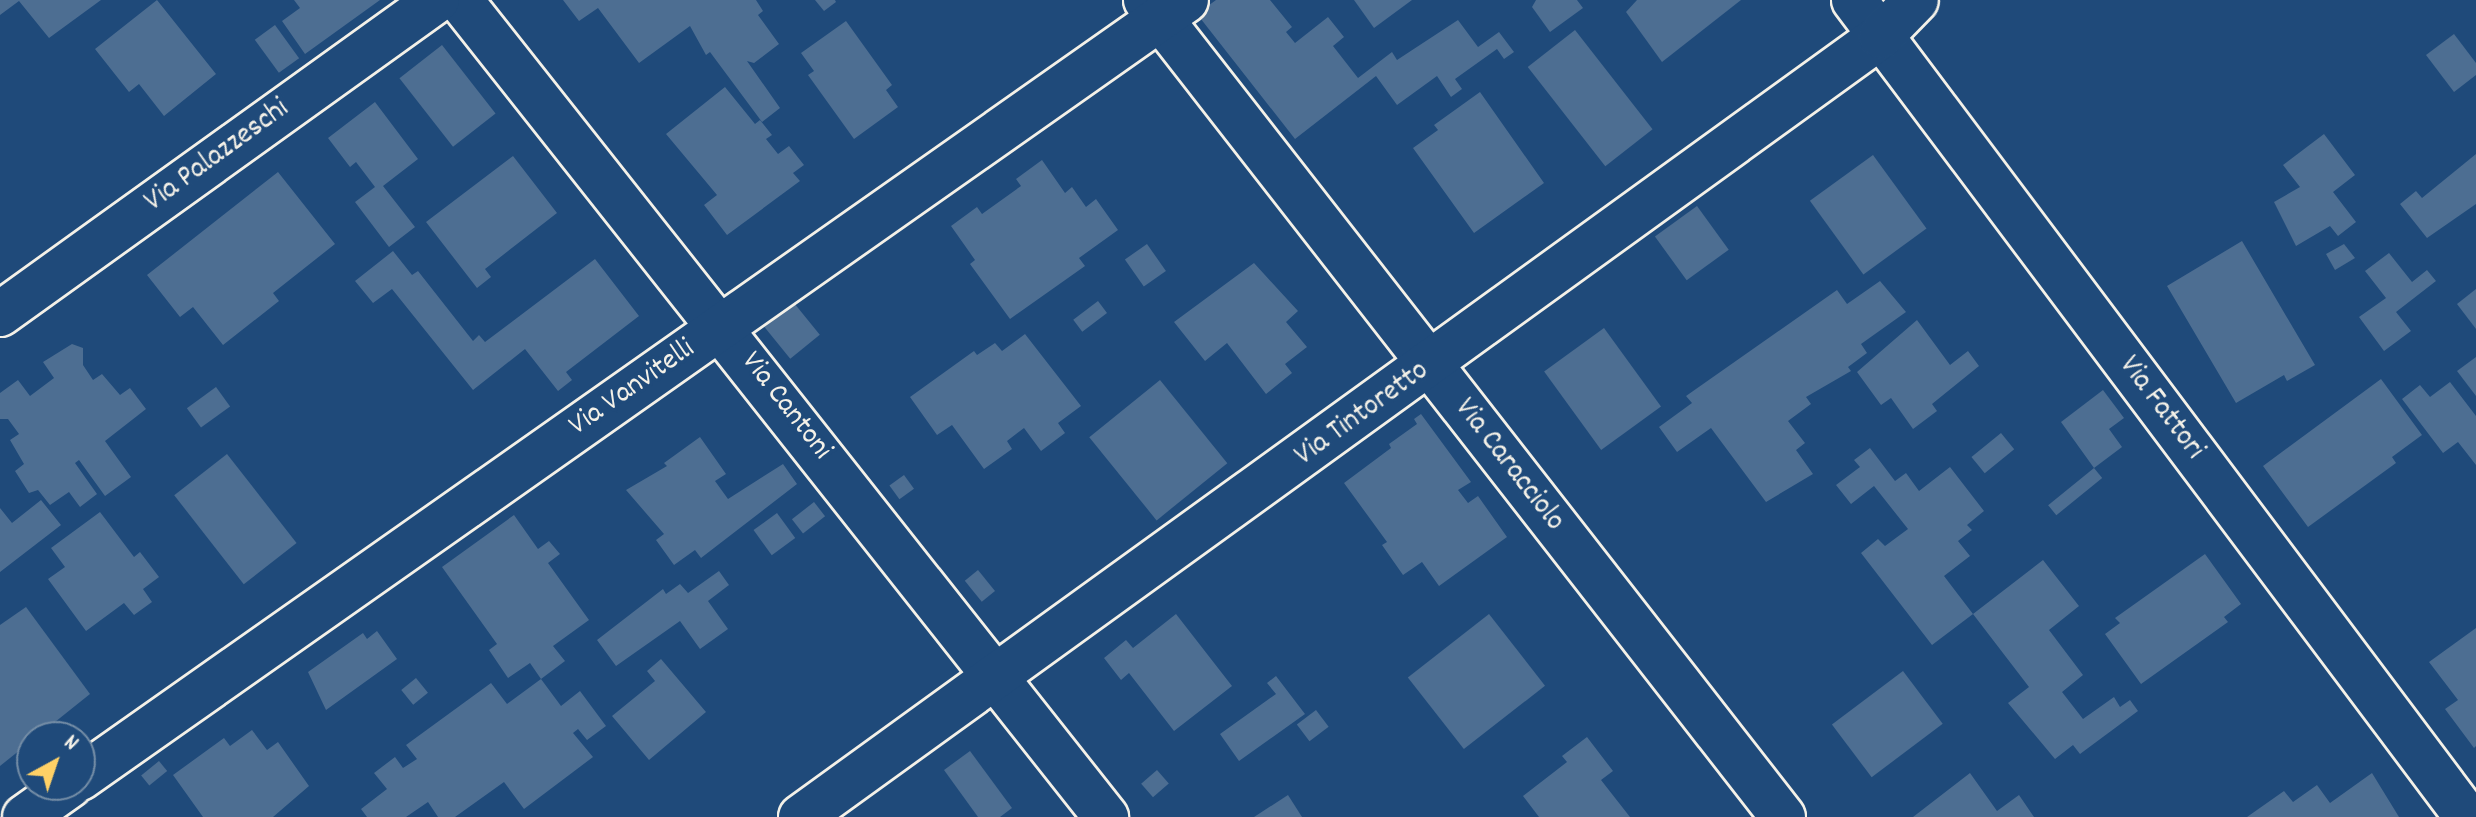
<!DOCTYPE html>
<style>
body{margin:0}
#map{position:relative;width:2476px;height:817px;overflow:hidden;background:#1f4a7a;font-family:Dekko,sans-serif}
div>[style]{position:absolute}
.building>*{inset:0;background:#4d6e92;transform-origin:0 0}
.roads{filter:drop-shadow(2px 0 #f4f1e8) drop-shadow(-2px 0 #f4f1e8) drop-shadow(0 2px #f4f1e8) drop-shadow(0 -2px #f4f1e8)}
.minor>*{height:44px;margin:-22px;padding:0 22px;transform-origin:22px;border-radius:22px;background:#1f4a7a}
span{translate:-50% -50%;white-space:nowrap;text-align:center;line-height:1.15;-webkit-text-stroke:7px #1f4a7a;paint-order:stroke}
.street-label{font-size:30px;color:#f4f1e8}
.north{position:absolute;left:16px;top:721px;width:80px;height:80px;box-sizing:border-box;background:#1f4a7a;border:2px solid #748da6;border-radius:50%;rotate:40deg;font-size:22px;font-weight:700;line-height:32px;text-align:center;color:#f4f1e8}
.north::after{content:'';display:block;margin:auto;width:28px;height:36px;background:#ffd166;clip-path:polygon(50% 0,100% 100%,50% 72%,0 100%)}
</style>
<div id="map">
<div class="building">
<div style="clip-path:polygon(0 0,101px 0,49px 38px,19px 1px,0 15px)"></div>
<div style="clip-path:polygon(157px 0,216px 74px,164px 116px,139px 84px,129px 92px,95px 49px)"></div>
<div style="clip-path:polygon(294px 0,380px 0,305px 54px,282px 21px,300px 8px)"></div>
<div style="clip-path:polygon(563px 0,756px 0,763px 11px,758px 15px,779px 44px,754px 63px,747px 61px,780px 108px,762px 122px,710px 52px,706px 55px,690px 26px,639px 63px,598px 8px,579px 21px)"></div>
<div style="clip-path:polygon(815px 0,835px 0,836px 2px,824px 11px)"></div>
<div style="clip-path:polygon(1216px 0,1270px 0,1292px 27px,1286px 32px,1295px 43px,1328px 17px,1344px 37px,1333px 46px,1358px 78px,1392px 52px,1397px 60px,1458px 20px,1478px 47px,1499px 32px,1514px 52px,1504px 59px,1497px 49px,1455px 79px,1462px 89px,1451px 97px,1437px 76px,1397px 105px,1376px 76px,1295px 139px,1197px 14px)"></div>
<div style="clip-path:polygon(1354px 0,1412px 0,1374px 28px)"></div>
<div style="clip-path:polygon(1536px 0,1577px 0,1583px 8px,1550px 32px,1532px 7px)"></div>
<div style="clip-path:polygon(1637px 0,1741px 0,1662px 62px,1626px 12px)"></div>
<div style="clip-path:polygon(846px 21px,892px 85px,886px 90px,898px 107px,854px 139px,808px 75px,814px 71px,801px 53px)"></div>
<div style="left:275px;top:25px;width:41px;height:25px;rotate:54deg"></div>
<div style="left:1575px;top:30px;width:126px;height:60px;rotate:52deg"></div>
<div style="clip-path:polygon(2454px 34px,2476px 63px,2476px 75px,2454px 92px,2426px 55px)"></div>
<div style="left:442px;top:45px;width:87px;height:54px;rotate:52deg"></div>
<div style="clip-path:polygon(725px 87px,755px 124px,760px 120px,772px 135px,766px 139px,778px 154px,789px 146px,804px 165px,793px 173px,800px 181px,727px 235px,704px 205px,717px 195px,666px 134px)"></div>
<div style="clip-path:polygon(1480px 92px,1544px 183px,1474px 233px,1413px 148px,1438px 130px,1434px 125px)"></div>
<div style="clip-path:polygon(375px 102px,418px 159px,383px 186px,415px 227px,389px 247px,355px 202px,375px 187px,356px 162px,350px 167px,328px 138px)"></div>
<div style="clip-path:polygon(2324px 134px,2355px 175px,2333px 192px,2356px 222px,2338px 236px,2330px 226px,2296px 246px,2274px 202px,2300px 187px,2283px 165px)"></div>
<div style="clip-path:polygon(2476px 154px,2476px 204px,2427px 238px,2400px 204px,2416px 191px,2422px 198px)"></div>
<div style="left:1873px;top:155px;width:91px;height:78px;rotate:54deg"></div>
<div style="clip-path:polygon(513px 156px,557px 213px,485px 269px,491px 277px,477px 288px,426px 222px)"></div>
<div style="clip-path:polygon(1042px 160px,1065px 193px,1072px 187px,1086px 207px,1096px 199px,1118px 230px,1079px 258px,1085px 266px,1010px 319px,970px 264px,975px 260px,951px 226px,977px 207px,982px 214px,1021px 186px,1016px 179px)"></div>
<div style="clip-path:polygon(278px 172px,335px 244px,273px 293px,279px 301px,223px 345px,193px 307px,180px 317px,147px 275px)"></div>
<div style="left:1697px;top:206px;width:54px;height:52px;rotate:54deg"></div>
<div style="clip-path:polygon(2242px 241px,2315px 365px,2287px 381px,2284px 375px,2236px 403px,2167px 286px)"></div>
<div style="left:1147px;top:244px;width:33px;height:27px;rotate:55deg"></div>
<div style="clip-path:polygon(2344px 244px,2355px 258px,2335px 270px,2326px 254px)"></div>
<div style="clip-path:polygon(393px 251px,412px 275px,418px 271px,473px 341px,479px 335px,485px 342px,595px 259px,639px 316px,566px 372px,572px 380px,558px 391px,525px 349px,473px 390px,392px 289px,373px 303px,355px 281px)"></div>
<div style="clip-path:polygon(2389px 253px,2412px 282px,2427px 270px,2436px 281px,2396px 312px,2411px 331px,2384px 351px,2359px 317px,2386px 298px,2365px 271px)"></div>
<div style="clip-path:polygon(1254px 263px,1298px 311px,1286px 322px,1307px 347px,1285px 364px,1292px 373px,1266px 394px,1227px 343px,1205px 361px,1174px 322px)"></div>
<div style="clip-path:polygon(1880px 281px,1906px 312px,1861px 344px,1867px 353px,1848px 367px,1851px 371px,1806px 397px,1811px 404px,1788px 421px,1805px 443px,1796px 450px,1813px 474px,1766px 502px,1711px 428px,1677px 452px,1659px 427px,1692px 403px,1686px 396px,1837px 290px,1847px 304px)"></div>
<div style="clip-path:polygon(2476px 289px,2476px 329px,2457px 304px)"></div>
<div style="left:1098px;top:301px;width:15px;height:31px;rotate:53deg"></div>
<div style="left:794px;top:303px;width:41px;height:38px;rotate:51deg"></div>
<div style="clip-path:polygon(1917px 320px,1950px 365px,1968px 351px,1979px 366px,1932px 404px,1937px 411px,1913px 429px,1891px 398px,1881px 405px,1857px 372px)"></div>
<div style="left:1604px;top:328px;width:97px;height:74px;rotate:54deg"></div>
<div style="clip-path:polygon(1025px 334px,1081px 406px,1058px 423px,1065px 433px,1041px 451px,1024px 428px,1007px 441px,1012px 449px,984px 469px,952px 425px,937px 435px,910px 397px,974px 351px,977px 355px,995px 343px,1002px 351px)"></div>
<div style="clip-path:polygon(72px 344px,83px 348px,83px 365px,93px 380px,102px 374px,120px 395px,130px 388px,146px 409px,105px 441px,131px 477px,105px 496px,79px 460px,75px 463px,97px 494px,80px 507px,69px 492px,50px 505px,38px 490px,29px 493px,15px 471px,24px 464px,10px 440px,19px 434px,8px 419px,0 419px,0 393px,18px 380px,30px 396px,54px 378px,43px 362px)"></div>
<div style="clip-path:polygon(2476px 357px,2476px 396px,2457px 371px)"></div>
<div style="clip-path:polygon(2381px 379px,2422px 435px,2392px 457px,2396px 463px,2308px 527px,2263px 466px)"></div>
<div style="left:1160px;top:380px;width:107px;height:91px;rotate:51deg"></div>
<div style="clip-path:polygon(2450px 382px,2476px 416px,2476px 465px,2458px 442px,2443px 453px,2402px 399px,2420px 385px,2430px 397px)"></div>
<div style="left:216px;top:387px;width:24px;height:36px;rotate:54deg"></div>
<div style="clip-path:polygon(2103px 390px,2124px 418px,2109px 429px,2122px 447px,2094px 468px,2061px 422px)"></div>
<div style="clip-path:polygon(1421px 414px,1471px 482px,1458px 490px,1468px 503px,1478px 496px,1507px 537px,1439px 586px,1422px 562px,1403px 575px,1382px 545px,1387px 542px,1344px 483px,1391px 448px,1389px 444px,1417px 424px,1414px 419px)"></div>
<div style="left:2001px;top:433px;width:21px;height:38px;rotate:51deg"></div>
<div style="clip-path:polygon(700px 437px,726px 474px,715px 481px,728px 499px,783px 464px,797px 484px,701px 558px,695px 550px,674px 565px,656px 540px,664px 534px,626px 490px,667px 466px,664px 463px)"></div>
<div style="clip-path:polygon(1870px 448px,1895px 481px,1906px 473px,1919px 491px,1950px 467px,1984px 511px,1967px 525px,1972px 530px,1958px 541px,1970px 556px,1944px 576px,1973px 614px,1932px 645px,1861px 553px,1878px 539px,1885px 546px,1908px 529px,1874px 486px,1851px 504px,1836px 485px,1860px 467px,1854px 460px)"></div>
<div style="left:227px;top:454px;width:113px;height:67px;rotate:52deg"></div>
<div style="left:2094px;top:468px;width:13px;height:59px;rotate:51deg"></div>
<div style="left:904px;top:475px;width:17px;height:18px;rotate:54deg"></div>
<div style="clip-path:polygon(41px 500px,61px 525px,0 572px,0 508px,12px 523px)"></div>
<div style="left:814px;top:502px;width:18px;height:28px;rotate:52deg"></div>
<div style="clip-path:polygon(100px 512px,134px 557px,140px 552px,159px 577px,143px 589px,152px 602px,134px 615px,124px 603px,86px 631px,48px 579px,65px 567px,51px 548px)"></div>
<div style="left:777px;top:513px;width:31px;height:29px;rotate:54deg"></div>
<div style="clip-path:polygon(514px 515px,538px 549px,549px 541px,560px 554px,548px 563px,589px 620px,553px 646px,565px 661px,541px 679px,530px 663px,508px 678px,489px 650px,497px 644px,442px 567px)"></div>
<div style="clip-path:polygon(2205px 554px,2241px 604px,2224px 617px,2228px 622px,2141px 684px,2105px 634px,2120px 623px,2115px 618px)"></div>
<div style="clip-path:polygon(2043px 560px,2079px 606px,2049px 630px,2083px 675px,2062px 692px,2083px 719px,2114px 697px,2120px 707px,2130px 700px,2138px 711px,2080px 754px,2073px 745px,2055px 759px,2008px 703px,2029px 687px,1973px 614px)"></div>
<div style="left:978px;top:570px;width:27px;height:17px;rotate:51deg"></div>
<div style="clip-path:polygon(719px 571px,729px 585px,708px 601px,728px 629px,700px 649px,680px 621px,616px 666px,597px 640px,663px 589px,666px 594px,680px 584px,688px 593px)"></div>
<div style="clip-path:polygon(26px 607px,90px 694px,0 766px,0 625px)"></div>
<div style="clip-path:polygon(1176px 614px,1232px 686px,1174px 731px,1129px 673px,1121px 680px,1104px 658px,1126px 640px,1133px 648px)"></div>
<div style="left:1489px;top:614px;width:91px;height:103px;rotate:52deg"></div>
<div style="clip-path:polygon(2476px 628px,2476px 746px,2474px 748px,2445px 709px,2458px 700px,2429px 662px)"></div>
<div style="clip-path:polygon(377px 631px,397px 659px,326px 710px,308px 672px,363px 633px,367px 639px)"></div>
<div style="clip-path:polygon(661px 659px,706px 712px,649px 760px,612px 716px,655px 681px,647px 671px)"></div>
<div style="left:1903px;top:671px;width:66px;height:89px;rotate:53deg"></div>
<div style="clip-path:polygon(1276px 676px,1305px 714px,1239px 761px,1220px 734px,1276px 694px,1267px 683px)"></div>
<div style="left:416px;top:678px;width:19px;height:19px;rotate:51deg"></div>
<div style="clip-path:polygon(541px 679px,561px 706px,580px 691px,606px 726px,587px 740px,578px 729px,573px 733px,593px 757px,524px 809px,504px 782px,455px 817px,438px 817px,428px 802px,406px 817px,367px 817px,361px 809px,387px 789px,374px 773px,395px 757px,403px 768px,417px 759px,406px 745px,491px 683px,507px 704px)"></div>
<div style="left:1316px;top:710px;width:21px;height:24px;rotate:53deg"></div>
<div style="clip-path:polygon(252px 730px,267px 750px,278px 742px,309px 786px,273px 817px,203px 817px,173px 775px,224px 738px,230px 746px)"></div>
<div style="clip-path:polygon(1587px 737px,1613px 771px,1601px 780px,1630px 817px,1539px 817px,1523px 796px,1567px 762px,1562px 756px)"></div>
<div style="clip-path:polygon(970px 751px,1012px 808px,1000px 817px,978px 817px,944px 770px)"></div>
<div style="left:159px;top:761px;width:13px;height:23px;rotate:51deg"></div>
<div style="left:1157px;top:770px;width:18px;height:21px;rotate:49deg"></div>
<div style="clip-path:polygon(1970px 773px,1997px 811px,2019px 795px,2034px 817px,1913px 817px)"></div>
<div style="clip-path:polygon(2372px 773px,2399px 817px,2247px 817px,2284px 791px,2293px 802px,2317px 785px,2330px 803px)"></div>
<div style="clip-path:polygon(1288px 795px,1302px 817px,1254px 817px)"></div>
</div>
<div class="roads">
<div class="minor">
<div style="left:460px;top:0;width:1042px;rotate:51.67deg"></div>
<div style="left:1146px;top:0;width:1036px;rotate:52.06deg"></div>
<div style="left:1854px;top:0;width:1021px;rotate:53.12deg"></div>
<div style="left:0;top:314px;width:538px;rotate:-35.7deg"></div>
<div style="left:80px;top:778px;width:1352px;rotate:-35.12deg"></div>
<div style="left:25px;top:817px;width:55px;rotate:-35.4deg"></div>
<div style="left:801px;top:817px;width:1333px;rotate:-35.87deg"></div>
<div style="left:1881px;top:36px;width:50px;rotate:-45.8deg"></div>
</div>
</div>
<div class="street-label">
<span style="left:218px;top:157px;rotate:-36deg">Via Palazzeschi</span>
<span style="left:633px;top:389px;rotate:-35deg">Via Vanvitelli</span>
<span style="left:785px;top:407px;rotate:52deg">Via Cantoni</span>
<span style="left:2160px;top:409px;rotate:53deg">Via Fattori</span>
<span style="left:1363px;top:415px;rotate:-36deg">Via Tintoretto</span>
<span style="left:1508px;top:466px;rotate:52deg">Via Caracciolo</span>
</div>
<div class="north">N</div>
</div>
